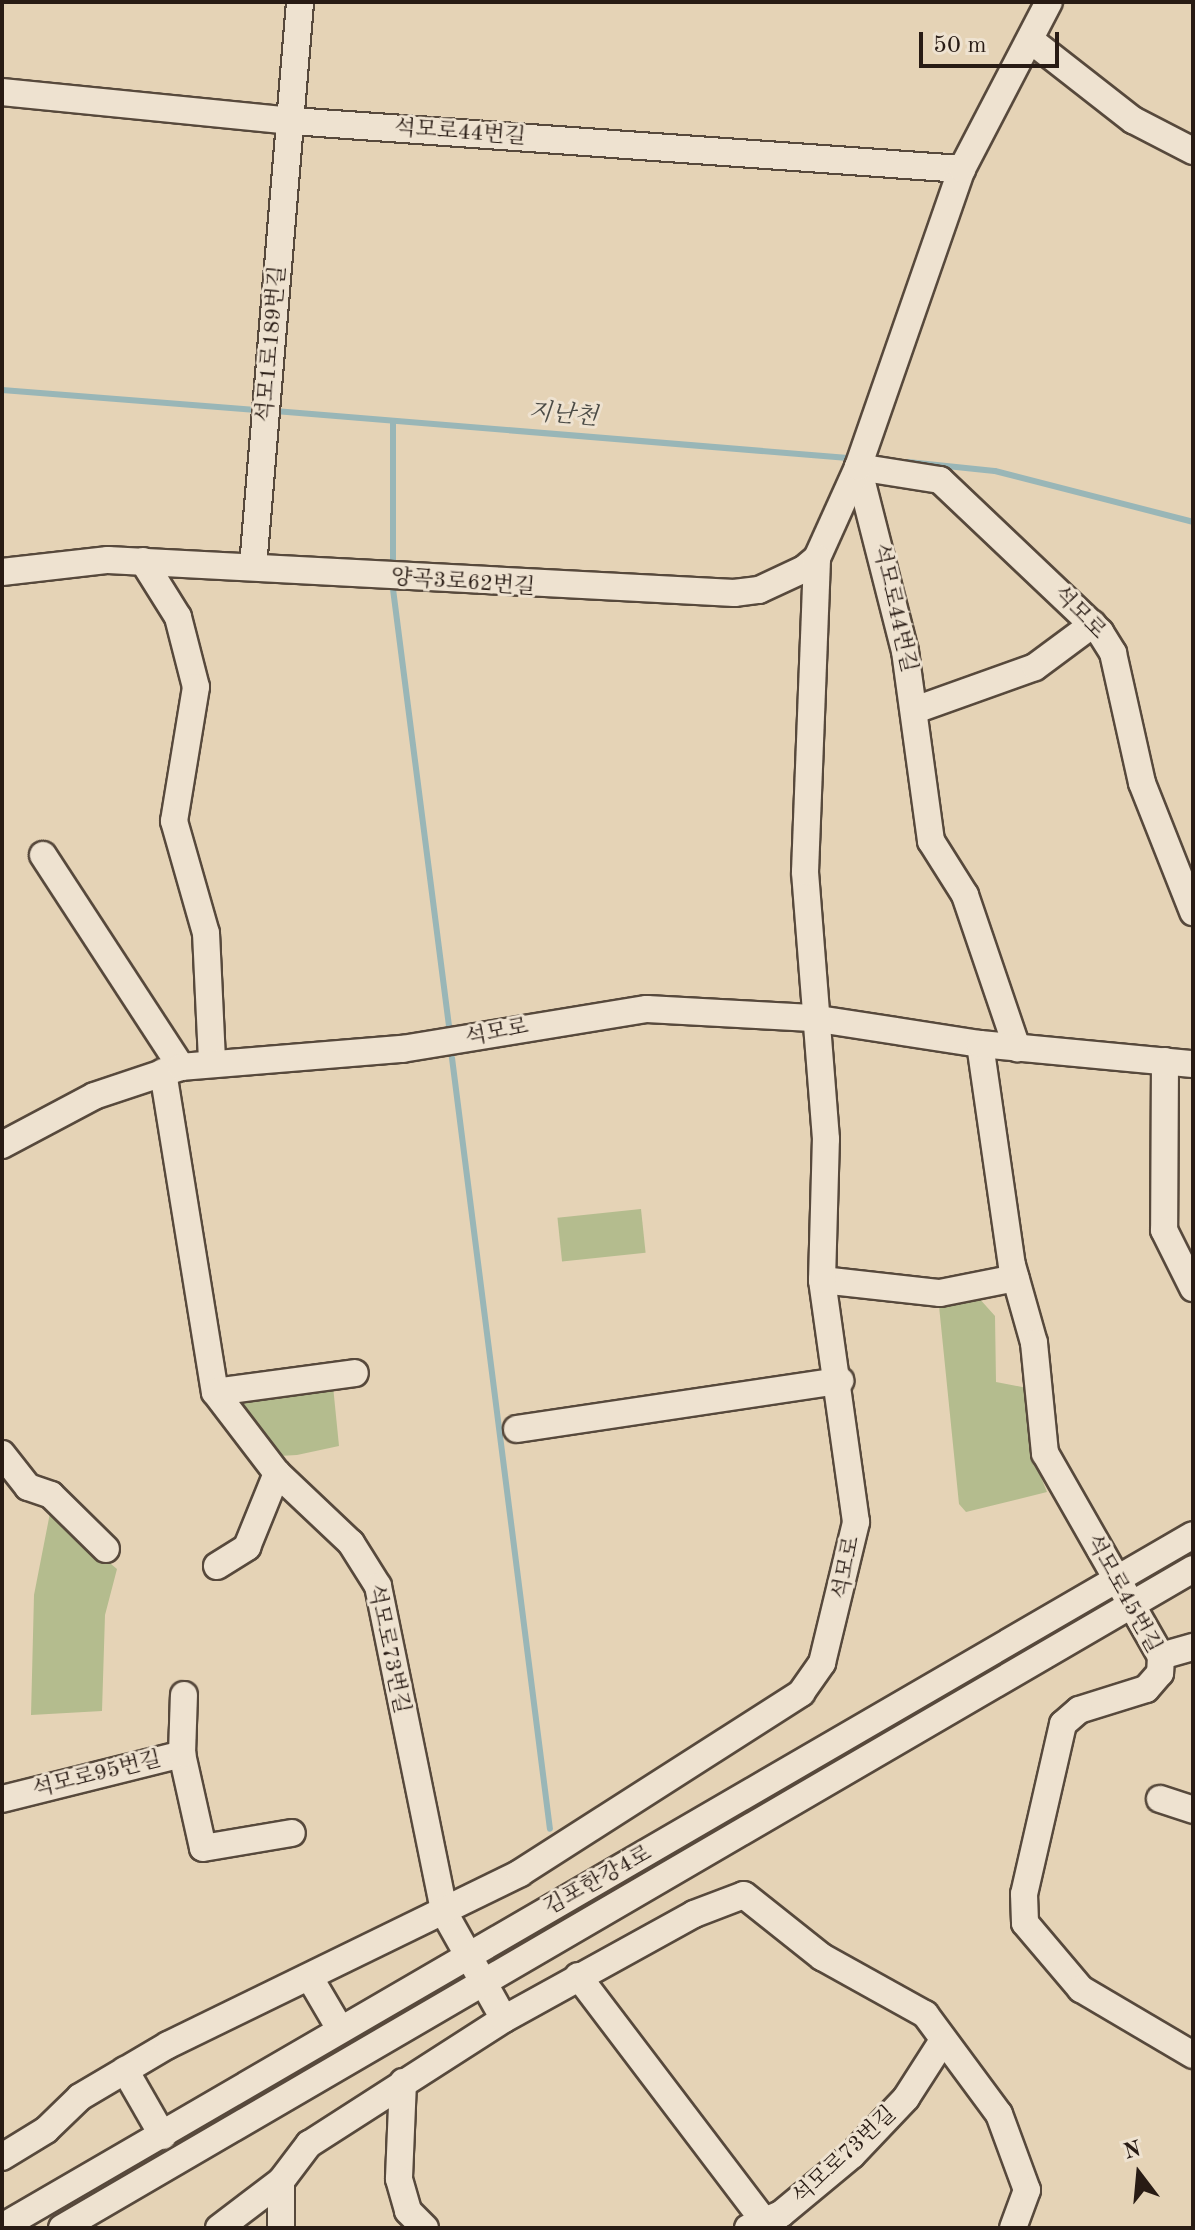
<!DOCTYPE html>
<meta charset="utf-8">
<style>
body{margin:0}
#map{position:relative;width:1195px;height:2230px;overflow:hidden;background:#e5d3b6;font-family:"Old Standard TT","Noto Serif KR",serif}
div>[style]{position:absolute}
.green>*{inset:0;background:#b4bc8e;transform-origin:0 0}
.stream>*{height:6px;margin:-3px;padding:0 3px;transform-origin:3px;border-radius:3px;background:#99b6b7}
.roads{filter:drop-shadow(2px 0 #57493c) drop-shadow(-2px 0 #57493c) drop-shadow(0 2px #57493c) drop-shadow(0 -2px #57493c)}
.minor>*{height:26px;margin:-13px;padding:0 13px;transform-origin:13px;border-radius:13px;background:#eee2d0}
span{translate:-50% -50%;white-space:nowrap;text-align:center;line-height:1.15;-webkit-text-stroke:6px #eee2d0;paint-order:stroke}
.street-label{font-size:22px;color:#281b14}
.water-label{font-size:24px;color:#4a4a45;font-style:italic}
.frame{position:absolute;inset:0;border:4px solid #281b14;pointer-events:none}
.north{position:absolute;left:1099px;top:2134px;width:80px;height:80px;-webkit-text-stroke:6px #eee2d0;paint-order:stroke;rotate:344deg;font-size:22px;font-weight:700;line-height:32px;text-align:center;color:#281b14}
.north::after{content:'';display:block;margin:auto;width:28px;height:36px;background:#281b14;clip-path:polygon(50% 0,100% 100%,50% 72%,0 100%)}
.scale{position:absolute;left:919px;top:32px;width:140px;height:36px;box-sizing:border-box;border:4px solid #281b14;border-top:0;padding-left:10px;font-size:24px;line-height:28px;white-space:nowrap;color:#281b14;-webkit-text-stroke:6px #eee2d0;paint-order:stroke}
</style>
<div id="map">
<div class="green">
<div style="left:641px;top:1209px;width:44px;height:84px;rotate:84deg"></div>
<div style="clip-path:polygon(978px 1297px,995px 1316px,996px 1382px,1027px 1388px,1032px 1455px,1047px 1492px,966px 1512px,959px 1504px,939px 1306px)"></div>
<div style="clip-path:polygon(333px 1386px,339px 1446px,297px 1455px,279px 1456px,237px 1401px)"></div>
<div style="clip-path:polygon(50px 1513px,117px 1569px,105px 1615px,102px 1711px,31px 1715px,34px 1595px)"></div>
</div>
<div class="stream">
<div style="left:2px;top:390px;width:255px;rotate:4.5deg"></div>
<div style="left:275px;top:411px;width:575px;rotate:4.69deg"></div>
<div style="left:393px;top:422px;width:145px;rotate:90deg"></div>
<div style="left:908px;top:462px;width:87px;rotate:5.9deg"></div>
<div style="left:995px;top:471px;width:204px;rotate:14.4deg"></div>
<div style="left:393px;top:589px;width:440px;rotate:82.7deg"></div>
<div style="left:452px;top:1058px;width:777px;rotate:82.76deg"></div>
</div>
<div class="roads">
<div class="minor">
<div style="left:1033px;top:42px;width:127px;rotate:38deg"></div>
<div style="left:1133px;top:120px;width:68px;rotate:27.3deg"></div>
<div style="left:2px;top:92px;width:291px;rotate:5.7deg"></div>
<div style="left:292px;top:121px;width:672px;rotate:4.1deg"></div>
<div style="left:858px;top:467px;width:190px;rotate:75.7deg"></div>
<div style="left:905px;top:651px;width:192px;rotate:82.2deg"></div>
<div style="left:931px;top:841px;width:64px;rotate:57.8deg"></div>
<div style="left:965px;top:895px;width:162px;rotate:71.2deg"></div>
<div style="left:858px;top:467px;width:83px;rotate:9deg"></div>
<div style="left:940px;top:480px;width:221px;rotate:43.5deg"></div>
<div style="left:1100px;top:632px;width:25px;rotate:58deg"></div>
<div style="left:1113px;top:653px;width:133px;rotate:77.4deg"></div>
<div style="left:1142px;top:783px;width:139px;rotate:68.4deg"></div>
<div style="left:143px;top:561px;width:66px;rotate:58deg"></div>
<div style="left:178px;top:617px;width:72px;rotate:75.6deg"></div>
<div style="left:196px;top:687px;width:136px;rotate:99.3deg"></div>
<div style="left:174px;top:821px;width:116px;rotate:74.1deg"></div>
<div style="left:206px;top:933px;width:129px;rotate:87.3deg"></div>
<div style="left:253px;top:567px;width:567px;rotate:-85.24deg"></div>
<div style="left:2px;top:572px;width:107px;rotate:-6.5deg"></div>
<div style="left:108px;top:560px;width:627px;rotate:3.02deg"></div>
<div style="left:734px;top:593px;width:25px;rotate:-7deg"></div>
<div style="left:759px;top:590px;width:50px;rotate:-25deg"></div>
<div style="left:804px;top:569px;width:17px;rotate:-40deg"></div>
<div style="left:817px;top:558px;width:100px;rotate:-65.7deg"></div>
<div style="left:858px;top:467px;width:316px;rotate:-70.8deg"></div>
<div style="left:962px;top:169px;width:188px;rotate:-62.5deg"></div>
<div style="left:915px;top:710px;width:127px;rotate:-19.7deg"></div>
<div style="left:1035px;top:667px;width:72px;rotate:-36.6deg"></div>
<div style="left:43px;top:855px;width:253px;rotate:56.9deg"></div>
<div style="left:980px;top:1044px;width:223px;rotate:81.8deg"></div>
<div style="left:1012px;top:1265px;width:81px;rotate:74.2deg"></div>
<div style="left:1034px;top:1343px;width:111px;rotate:84.3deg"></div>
<div style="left:1045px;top:1453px;width:234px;rotate:60.3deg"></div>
<div style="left:1161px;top:1656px;width:17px;rotate:93deg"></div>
<div style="left:1160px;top:1673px;width:21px;rotate:131deg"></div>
<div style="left:1146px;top:1689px;width:70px;rotate:162.6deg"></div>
<div style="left:1079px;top:1710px;width:21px;rotate:139deg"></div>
<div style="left:1063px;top:1724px;width:174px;rotate:102.9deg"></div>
<div style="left:1024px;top:1894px;width:29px;rotate:88deg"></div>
<div style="left:1025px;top:1923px;width:87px;rotate:49.7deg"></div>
<div style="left:1081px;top:1989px;width:130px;rotate:30.5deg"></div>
<div style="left:1165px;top:1061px;width:169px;rotate:90.3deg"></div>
<div style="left:1164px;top:1230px;width:65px;rotate:63.4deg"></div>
<div style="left:163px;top:1072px;width:324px;rotate:80.8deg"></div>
<div style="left:215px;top:1392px;width:102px;rotate:52.6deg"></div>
<div style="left:277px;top:1473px;width:102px;rotate:43.4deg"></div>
<div style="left:351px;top:1543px;width:51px;rotate:57.9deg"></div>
<div style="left:378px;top:1586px;width:335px;rotate:78.5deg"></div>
<div style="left:445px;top:1914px;width:120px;rotate:60.7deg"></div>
<div style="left:504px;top:2019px;width:232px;rotate:147.3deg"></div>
<div style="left:309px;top:2144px;width:46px;rotate:127.1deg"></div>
<div style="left:281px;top:2181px;width:47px;rotate:90deg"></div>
<div style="left:2px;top:1145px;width:104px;rotate:-28deg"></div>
<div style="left:94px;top:1096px;width:92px;rotate:-18.4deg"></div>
<div style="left:181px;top:1067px;width:222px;rotate:-4.7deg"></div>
<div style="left:402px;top:1049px;width:248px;rotate:-9.3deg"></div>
<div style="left:647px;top:1009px;width:165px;rotate:3.1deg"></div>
<div style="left:812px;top:1018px;width:170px;rotate:8.8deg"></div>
<div style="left:980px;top:1044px;width:214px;rotate:5.4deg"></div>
<div style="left:822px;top:1280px;width:119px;rotate:6.3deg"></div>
<div style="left:940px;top:1293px;width:77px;rotate:-11.2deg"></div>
<div style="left:215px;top:1392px;width:141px;rotate:-7.7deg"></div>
<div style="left:517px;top:1429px;width:327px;rotate:-8.5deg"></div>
<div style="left:2px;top:1454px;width:42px;rotate:51.8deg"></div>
<div style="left:28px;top:1487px;width:24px;rotate:19deg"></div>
<div style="left:51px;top:1495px;width:77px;rotate:44.5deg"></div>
<div style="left:217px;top:1566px;width:36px;rotate:-32deg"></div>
<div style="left:247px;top:1547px;width:80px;rotate:-67.9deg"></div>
<div style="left:1161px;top:1656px;width:33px;rotate:-16deg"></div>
<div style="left:182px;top:1754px;width:96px;rotate:77.4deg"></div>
<div style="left:203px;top:1848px;width:90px;rotate:-9.6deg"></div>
<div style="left:2px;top:1799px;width:186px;rotate:-14deg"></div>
<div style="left:182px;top:1754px;width:59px;rotate:-88.1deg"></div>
<div style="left:1160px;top:1799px;width:35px;rotate:18deg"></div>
<div style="left:578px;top:1976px;width:316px;rotate:52.8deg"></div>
<div style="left:310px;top:1978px;width:59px;rotate:59.5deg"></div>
<div style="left:504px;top:2019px;width:217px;rotate:-28.9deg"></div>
<div style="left:694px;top:1914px;width:53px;rotate:-20.8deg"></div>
<div style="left:744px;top:1895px;width:100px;rotate:38.5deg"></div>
<div style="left:822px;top:1957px;width:118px;rotate:29deg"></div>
<div style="left:925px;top:2014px;width:124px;rotate:53.5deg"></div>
<div style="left:999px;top:2114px;width:81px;rotate:69.8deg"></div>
<div style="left:1027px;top:2190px;width:40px;rotate:110.2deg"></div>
<div style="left:125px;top:2070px;width:76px;rotate:60.1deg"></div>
<div style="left:403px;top:2082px;width:97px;rotate:92.4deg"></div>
<div style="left:399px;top:2179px;width:33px;rotate:74deg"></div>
<div style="left:408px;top:2211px;width:24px;rotate:45deg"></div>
<div style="left:2px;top:2157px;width:52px;rotate:-31.5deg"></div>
<div style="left:46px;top:2130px;width:47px;rotate:-44.1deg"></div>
<div style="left:80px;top:2097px;width:102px;rotate:-30.6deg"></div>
<div style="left:168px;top:2045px;width:392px;rotate:-26deg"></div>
<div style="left:520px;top:1873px;width:334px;rotate:-32.6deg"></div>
<div style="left:801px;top:1693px;width:37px;rotate:-55deg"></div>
<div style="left:822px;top:1663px;width:145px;rotate:-76.4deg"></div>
<div style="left:856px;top:1522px;width:244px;rotate:-98deg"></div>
<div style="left:822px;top:1280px;width:141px;rotate:-88.4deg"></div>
<div style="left:826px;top:1139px;width:268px;rotate:-94.5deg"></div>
<div style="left:805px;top:872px;width:314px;rotate:-87.8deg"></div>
<div style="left:2px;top:2227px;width:1377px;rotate:-30.16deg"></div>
<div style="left:62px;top:2228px;width:1309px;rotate:-30.23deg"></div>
<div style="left:219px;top:2228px;width:78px;rotate:-37.2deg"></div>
<div style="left:748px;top:2228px;width:36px;rotate:-23deg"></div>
<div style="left:781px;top:2214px;width:92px;rotate:-39.7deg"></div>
<div style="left:852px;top:2155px;width:79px;rotate:-46.5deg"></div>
<div style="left:906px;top:2098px;width:67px;rotate:-57.3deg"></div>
</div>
</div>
<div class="street-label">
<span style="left:460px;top:133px;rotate:4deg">석모로44번길</span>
<span style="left:272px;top:344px;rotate:-85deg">석모1로189번길</span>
<span style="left:463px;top:583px;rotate:4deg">양곡3로62번길</span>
<span style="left:894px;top:608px;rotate:77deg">석모로44번길</span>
<span style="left:1079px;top:613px;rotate:46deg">석모로</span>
<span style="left:497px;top:1033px;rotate:-11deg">석모로</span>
<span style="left:847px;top:1568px;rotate:-79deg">석모로</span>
<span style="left:1123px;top:1594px;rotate:61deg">석모로45번길</span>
<span style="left:388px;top:1649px;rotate:78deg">석모로73번길</span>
<span style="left:97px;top:1775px;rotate:-14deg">석모로95번길</span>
<span style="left:598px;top:1881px;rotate:-29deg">김포한강4로</span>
<span style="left:845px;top:2156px;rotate:-43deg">석모로73번길</span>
</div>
<div class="water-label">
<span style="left:563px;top:416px;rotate:5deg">지난천</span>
</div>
<div class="frame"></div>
<div class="north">N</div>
<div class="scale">50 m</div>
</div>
